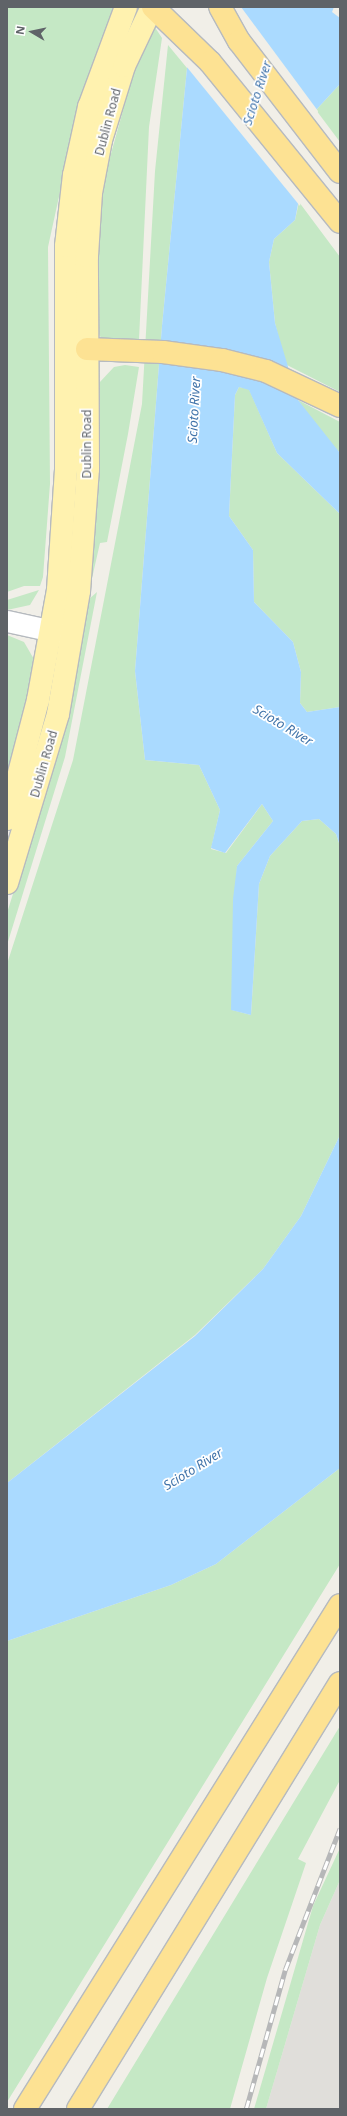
<!DOCTYPE html>
<style>
body{margin:0}
#map{position:relative;width:347px;height:2116px;overflow:hidden;background:#f1efe8;font-family:"Noto Sans",sans-serif}
div>[style]{position:absolute}
.industrial>*{inset:0;background:#e0deda}
.green>*{inset:0;background:#c5e8c5}
.water>*{inset:0;background:#aadaff}
.pier>*{inset:0;background:#f1efe8}
.roads{filter:drop-shadow(1px 0 #b6babf) drop-shadow(-1px 0 #b6babf) drop-shadow(0 1px #b6babf) drop-shadow(0 -1px #b6babf)}
.secondary>*{height:21px;margin:-10.5px;padding:0 10.5px;transform-origin:10.5px;border-radius:10.5px;background:#fff}
.primary>*{height:22px;margin:-11px;padding:0 11px;transform-origin:11px;border-radius:11px;background:#fff2af}
.motorway>*{height:22px;margin:-11px;padding:0 11px;transform-origin:11px;border-radius:11px;background:#fde293}
.rail>*{height:4.5px;margin-top:-2.25px;transform-origin:0;background:repeating-linear-gradient(90deg,#fff 0 9px,#b6b7b8 0 18px);box-sizing:border-box;border-block:1px solid #b6b7b8}
span{translate:-50% -50%;white-space:nowrap;text-align:center;line-height:1.15;-webkit-text-stroke:3.5px #fff;paint-order:stroke}
.street-label{font-size:12px;color:#5f6368}
.water-label{font-size:13px;color:#4174aa;font-style:italic}
.frame{position:absolute;inset:0;border:8px solid #5f6368;pointer-events:none}
.north{position:absolute;left:12px;top:12px;width:40px;height:40px;-webkit-text-stroke:3px #fff;paint-order:stroke;rotate:279deg;font-size:11px;font-weight:700;line-height:16px;text-align:center;color:#5f6368}
.north::after{content:'';display:block;margin:auto;width:14px;height:18px;background:#5f6368;clip-path:polygon(50% 0,100% 100%,50% 72%,0 100%)}
</style>
<div id="map">
<div class="industrial">
<div style="clip-path:polygon(340px 1880px,340px 2109px,266px 2109px,320px 1925px)"></div>
</div>
<div class="green">
<div style="clip-path:polygon(7px 7px,115px 7px,81px 96px,48px 247px,50px 484px,43px 577px,40px 586px,24px 586px,7px 592px)"></div>
<div style="clip-path:polygon(154px 26px,162px 38px,149px 127px,139px 340px,109px 341px,101px 338px,97px 330px,99px 221px,107px 168px,132px 78px)"></div>
<div style="clip-path:polygon(168px 45px,187px 68px,162px 326px,135px 671px,145px 760px,199px 765px,220px 810px,211px 849px,226px 853px,262px 804px,273px 821px,237px 866px,232px 1010px,251px 1015px,259px 884px,270px 856px,302px 821px,319px 819px,336px 834px,340px 846px,340px 1135px,301px 1216px,263px 1269px,195px 1335px,7px 1483px,7px 964px,73px 760px,142px 404px,155px 171px)"></div>
<div style="clip-path:polygon(340px 84px,340px 142px,316px 110px)"></div>
<div style="clip-path:polygon(299px 202px,340px 257px,340px 392px,285px 364px,275px 323px,269px 262px,274px 239px,295px 220px)"></div>
<div style="clip-path:polygon(125px 365px,139px 367px,128px 434px,107px 542px,100px 543px,90px 587px,99px 450px,99px 383px,114px 367px)"></div>
<div style="clip-path:polygon(239px 387px,249px 389px,277px 453px,340px 514px,340px 707px,307px 712px,300px 703px,301px 672px,293px 642px,254px 602px,253px 550px,229px 516px,235px 395px)"></div>
<div style="clip-path:polygon(298px 400px,340px 422px,340px 453px,318px 429px)"></div>
<div style="clip-path:polygon(39px 590px,30px 605px,7px 610px,7px 600px)"></div>
<div style="clip-path:polygon(97px 592px,65px 757px,7px 945px,7px 913px,59px 746px,88px 600px)"></div>
<div style="clip-path:polygon(7px 635px,24px 642px,35px 661px,7px 783px)"></div>
<div style="clip-path:polygon(340px 1468px,340px 1564px,7px 2102px,7px 1641px,171px 1585px,216px 1564px)"></div>
<div style="clip-path:polygon(340px 1726px,340px 1780px,298px 1859px,306px 1863px,267px 1978px,230px 2109px,107px 2109px)"></div>
<div style="clip-path:polygon(340px 1848px,340px 1880px,320px 1925px,266px 2109px,254px 2109px,313px 1906px)"></div>
</div>
<div class="water">
<div style="clip-path:polygon(214px 7px,334px 7px,332px 12px,340px 18px,340px 84px,316px 110px,295px 220px,274px 239px,269px 262px,275px 323px,298px 400px,340px 453px,340px 514px,277px 453px,249px 390px,239px 387px,235px 395px,229px 516px,253px 550px,254px 602px,293px 642px,301px 672px,300px 703px,307px 712px,340px 707px,340px 846px,336px 834px,319px 819px,302px 821px,270px 856px,259px 884px,251px 1015px,231px 1010px,233px 899px,237px 866px,273px 821px,262px 804px,225px 853px,211px 848px,220px 810px,199px 765px,145px 760px,135px 671px,162px 326px,187px 68px)"></div>
<div style="clip-path:polygon(340px 1135px,340px 1468px,216px 1564px,171px 1585px,7px 1641px,7px 1483px,195px 1336px,263px 1269px,301px 1216px)"></div>
</div>
<div class="pier">
<div style="clip-path:polygon(212px 7px,241px 7px,318px 111px,300px 206px,186px 66px)"></div>
</div>
<div class="roads">
<div class="secondary">
<div style="left:7px;top:621px;width:61px;rotate:12.2deg"></div>
</div>
<div class="primary">
<div style="left:7px;top:819px;width:123px;rotate:-75.4deg"></div>
<div style="left:38px;top:700px;width:112px;rotate:-79.7deg"></div>
<div style="left:58px;top:590px;width:121px;rotate:-86.2deg"></div>
<div style="left:66px;top:469px;width:223px;rotate:-90deg"></div>
<div style="left:66px;top:246px;width:71px;rotate:-83.6deg"></div>
<div style="left:74px;top:175px;width:70px;rotate:-77.6deg"></div>
<div style="left:89px;top:107px;width:107px;rotate:-69.7deg"></div>
<div style="left:7px;top:883px;width:177px;rotate:-73.2deg"></div>
<div style="left:58px;top:714px;width:125px;rotate:-80.3deg"></div>
<div style="left:79px;top:591px;width:122px;rotate:-85.8deg"></div>
<div style="left:88px;top:469px;width:213px;rotate:-90.3deg"></div>
<div style="left:87px;top:256px;width:63px;rotate:-86.4deg"></div>
<div style="left:91px;top:193px;width:54px;rotate:-79.3deg"></div>
<div style="left:101px;top:140px;width:77px;rotate:-72.7deg"></div>
<div style="left:124px;top:66px;width:65px;rotate:-64.6deg"></div>
</div>
<div class="motorway">
<div style="left:153px;top:7px;width:79px;rotate:44deg"></div>
<div style="left:210px;top:62px;width:206px;rotate:50.9deg"></div>
<div style="left:220px;top:7px;width:39px;rotate:61deg"></div>
<div style="left:239px;top:41px;width:165px;rotate:52.4deg"></div>
<div style="left:87px;top:349px;width:76px;rotate:2.3deg"></div>
<div style="left:163px;top:352px;width:60px;rotate:7.7deg"></div>
<div style="left:222px;top:360px;width:45px;rotate:14deg"></div>
<div style="left:266px;top:371px;width:82px;rotate:25.3deg"></div>
<div style="left:25px;top:2109px;width:594px;rotate:-57.99deg"></div>
<div style="left:78px;top:2109px;width:500px;rotate:-58.41deg"></div>
</div>
</div>
<div class="rail">
<div style="left:246px;top:2109px;width:144px;rotate:-74.3deg"></div>
<div style="left:285px;top:1970px;width:152px;rotate:-68.8deg"></div>
</div>
<div class="street-label">
<span style="left:108px;top:122px;rotate:-75deg">Dublin Road</span>
<span style="left:87px;top:444px;rotate:-90deg">Dublin Road</span>
<span style="left:44px;top:764px;rotate:-74deg">Dublin Road</span>
</div>
<div class="water-label">
<span style="left:257px;top:93px;rotate:-72deg">Scioto River</span>
<span style="left:194px;top:410px;rotate:-87deg">Scioto River</span>
<span style="left:283px;top:725px;rotate:31deg">Scioto River</span>
<span style="left:193px;top:1469px;rotate:-32deg">Scioto River</span>
</div>
<div class="frame"></div>
<div class="north">N</div>
</div>
